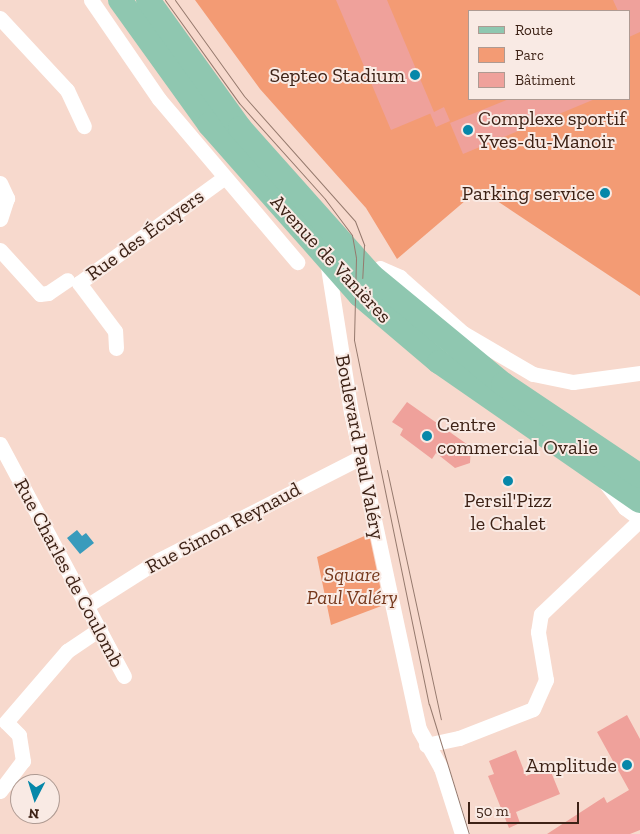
<!DOCTYPE html>
<meta charset="utf-8">
<style>
body{margin:0}
#map{position:relative;width:640px;height:834px;overflow:hidden;background:#f7d9cd;font-family:"Zilla Slab",serif}
div>[style]{position:absolute}
.green>*{inset:0;background:#f39b74}
.water>*{inset:0;background:#399bbc}
.building>*{inset:0;background:#efa19b}
.minor>*{height:15px;margin:-7.5px;padding:0 7.5px;transform-origin:7.5px;border-radius:7.5px;background:#fff}
.primary>*{height:24px;margin:-12px;padding:0 12px;transform-origin:12px;border-radius:12px;background:#8fc7b0}
.tram>*{height:1px;margin:-0.5px;padding:0 0.5px;transform-origin:0.5px;border-radius:0.5px;background:#95796d}
.dots>*{width:14px;height:14px;translate:-50% -50%;box-sizing:border-box;border:2px solid #f9eae4;border-radius:50%}
span{translate:-50% -50%;white-space:nowrap;text-align:center;line-height:1.15;-webkit-text-stroke:4px #f9eae4;paint-order:stroke}
.poi-label{font-size:20px;color:#3d2216}
.right{translate:-100% -50%;text-align:right}
.left{translate:0 -50%;text-align:left}
.street-label{font-size:20px;color:#3d2216}
.park-label{font-size:20px;color:#76391d;font-style:italic}
.legend{position:absolute;left:468px;top:10px;width:162px;height:90px;box-sizing:border-box;background:#f9eae4;border:1px solid #ae9a92;margin:0;padding:6px 9px;list-style:none;font-size:15px;color:#3d2216}
.legend li{display:flex;align-items:center;gap:10px;height:25px}
.legend b{width:25px;border:1px solid #ae9a92}
.north{position:absolute;left:10px;top:774px;width:50px;height:50px;box-sizing:border-box;background:#f9eae4;border:1px solid #ae9a92;border-radius:50%;rotate:185deg;font-size:14px;font-weight:700;line-height:20px;text-align:center;color:#3d2216}
.north::after{content:'';display:block;margin:auto;width:18px;height:22px;background:#0687a9;clip-path:polygon(50% 0,100% 100%,50% 72%,0 100%)}
.scale{position:absolute;left:468px;top:802px;width:111px;height:22px;box-sizing:border-box;border:2px solid #3d2216;border-top:0;padding-left:6px;font-size:15px;line-height:18px;white-space:nowrap;color:#3d2216;-webkit-text-stroke:4px #f9eae4;paint-order:stroke}
</style>
<div id="map">
<div class="green">
<div style="clip-path:polygon(evenodd,195px 0,640px 0,640px 296px,479px 189px,397px 259px,366px 208px,260px 89px,195px 0,469px 11px,629px 11px,629px 99px,469px 99px,469px 11px)"></div>
<div style="clip-path:polygon(369px 534px,384px 605px,331px 625px,317px 557px)"></div>
</div>
<div class="water">
<div style="clip-path:polygon(77px 530px,82px 536px,86px 533px,94px 543px,80px 554px,67px 538px)"></div>
</div>
<div class="building">
<div style="clip-path:polygon(336px 0,387px 0,434px 112px,444px 107px,450px 121px,436px 127px,430px 113px,434px 112px,391px 130px)"></div>
<div style="clip-path:polygon(613px 0,640px 0,640px 32px,629px 37px,629px 11px,618px 11px)"></div>
<div style="clip-path:polygon(509px 99px,595px 99px,463px 154px,450px 123px)"></div>
<div style="clip-path:polygon(407px 402px,471px 447px,470px 463px,455px 468px,436px 453px,432px 459px,400px 435px,403px 429px,392px 422px)"></div>
<div style="clip-path:polygon(627px 715px,640px 739px,640px 830px,630px 834px,547px 834px,604px 797px,607px 803px,629px 790px,597px 732px)"></div>
<div style="clip-path:polygon(516px 750px,526px 776px,549px 767px,560px 794px,516px 812px,520px 823px,509px 828px,488px 776px,494px 774px,489px 761px)"></div>
</div>
<div class="minor">
<div style="left:91px;top:0;width:120px;rotate:55.5deg"></div>
<div style="left:159px;top:99px;width:214px;rotate:49.7deg"></div>
<div style="left:0;top:18px;width:98px;rotate:47.1deg"></div>
<div style="left:67px;top:90px;width:40px;rotate:65deg"></div>
<div style="left:0;top:183px;width:17px;rotate:65deg"></div>
<div style="left:7px;top:198px;width:22px;rotate:108deg"></div>
<div style="left:0;top:250px;width:59px;rotate:47.7deg"></div>
<div style="left:40px;top:294px;width:8px;rotate:-7deg"></div>
<div style="left:48px;top:293px;width:23px;rotate:-34deg"></div>
<div style="left:327px;top:261px;width:153px;rotate:81deg"></div>
<div style="left:351px;top:412px;width:324px;rotate:77.9deg"></div>
<div style="left:419px;top:729px;width:45px;rotate:60.6deg"></div>
<div style="left:441px;top:768px;width:69px;rotate:72.3deg"></div>
<div style="left:372px;top:276px;width:11px;rotate:-45deg"></div>
<div style="left:380px;top:268px;width:22px;rotate:24deg"></div>
<div style="left:400px;top:277px;width:84px;rotate:41.6deg"></div>
<div style="left:463px;top:333px;width:81px;rotate:30.4deg"></div>
<div style="left:533px;top:374px;width:41px;rotate:11.3deg"></div>
<div style="left:573px;top:382px;width:68px;rotate:-7.7deg"></div>
<div style="left:116px;top:348px;width:17px;rotate:-93deg"></div>
<div style="left:115px;top:331px;width:60px;rotate:-126.9deg"></div>
<div style="left:79px;top:283px;width:180px;rotate:-36deg"></div>
<div style="left:0;top:444px;width:263px;rotate:61.9deg"></div>
<div style="left:607px;top:485px;width:29px;rotate:52deg"></div>
<div style="left:625px;top:508px;width:19px;rotate:36deg"></div>
<div style="left:88px;top:605px;width:84px;rotate:-32.4deg"></div>
<div style="left:159px;top:560px;width:227px;rotate:-27deg"></div>
<div style="left:426px;top:745px;width:34px;rotate:-12deg"></div>
<div style="left:459px;top:738px;width:79px;rotate:-21.4deg"></div>
<div style="left:533px;top:709px;width:32px;rotate:-66deg"></div>
<div style="left:546px;top:680px;width:49px;rotate:-99.5deg"></div>
<div style="left:538px;top:632px;width:18px;rotate:-81deg"></div>
<div style="left:541px;top:614px;width:137px;rotate:-43.5deg"></div>
<div style="left:0;top:791px;width:38px;rotate:-53deg"></div>
<div style="left:23px;top:761px;width:26px;rotate:-99deg"></div>
<div style="left:19px;top:735px;width:18px;rotate:-135deg"></div>
<div style="left:6px;top:722px;width:94px;rotate:-49.3deg"></div>
<div style="left:67px;top:651px;width:40px;rotate:-34deg"></div>
</div>
<div class="primary">
<div style="left:120px;top:0;width:153px;rotate:54.3deg"></div>
<div style="left:209px;top:124px;width:228px;rotate:48.6deg"></div>
<div style="left:360px;top:295px;width:104px;rotate:40.3deg"></div>
<div style="left:439px;top:362px;width:244px;rotate:34.7deg"></div>
<div style="left:148px;top:0;width:158px;rotate:54.3deg"></div>
<div style="left:240px;top:128px;width:198px;rotate:48.3deg"></div>
<div style="left:372px;top:276px;width:170px;rotate:39.5deg"></div>
<div style="left:503px;top:384px;width:165px;rotate:33.9deg"></div>
</div>
<div class="tram">
<div style="left:165px;top:0;width:127px;rotate:54.3deg"></div>
<div style="left:239px;top:103px;width:129px;rotate:48.1deg"></div>
<div style="left:325px;top:199px;width:45px;rotate:53.1deg"></div>
<div style="left:352px;top:235px;width:23px;rotate:80deg"></div>
<div style="left:356px;top:258px;width:82px;rotate:91.4deg"></div>
<div style="left:354px;top:340px;width:372px;rotate:78.4deg"></div>
<div style="left:429px;top:704px;width:136px;rotate:72.9deg"></div>
<div style="left:175px;top:0;width:118px;rotate:54.3deg"></div>
<div style="left:244px;top:96px;width:167px;rotate:48.4deg"></div>
<div style="left:355px;top:221px;width:26px;rotate:69deg"></div>
<div style="left:364px;top:245px;width:33px;rotate:93deg"></div>
<div style="left:387px;top:470px;width:255px;rotate:77.8deg"></div>
</div>
<div class="dots">
<div style="left:415px;top:75px;background:#0687a9"></div>
<div style="left:468px;top:130px;background:#0687a9"></div>
<div style="left:605px;top:193px;background:#0687a9"></div>
<div style="left:427px;top:436px;background:#0687a9"></div>
<div style="left:508px;top:481px;background:#0687a9"></div>
<div style="left:627px;top:765px;background:#0687a9"></div>
</div>
<div class="poi-label">
<span class="right" style="left:405px;top:75px">Septeo Stadium</span>
<span class="left" style="left:478px;top:130px">Complexe sportif<br>Yves-du-Manoir</span>
<span class="right" style="left:595px;top:193px">Parking service</span>
<span class="left" style="left:437px;top:436px">Centre<br>commercial Ovalie</span>
<span style="left:508px;top:512px">Persil'Pizz<br>le Chalet</span>
<span class="right" style="left:617px;top:765px">Amplitude</span>
</div>
<div class="street-label">
<span style="left:145px;top:235px;rotate:-36deg">Rue des Écuyers</span>
<span style="left:331px;top:259px;rotate:47deg">Avenue de Vanières</span>
<span style="left:360px;top:447px;rotate:79deg">Boulevard Paul Valéry</span>
<span style="left:223px;top:528px;rotate:-28deg">Rue Simon Reynaud</span>
<span style="left:69px;top:573px;rotate:62deg">Rue Charles de Coulomb</span>
</div>
<div class="park-label">
<span style="left:352px;top:586px">Square<br>Paul Valéry</span>
</div>
<ul class="legend">
<li><b style="height:6px;background:#8fc7b0"></b>Route</li>
<li><b style="height:14px;background:#f39b74"></b>Parc</li>
<li><b style="height:14px;background:#efa19b"></b>Bâtiment</li>
</ul>
<div class="north">N</div>
<div class="scale">50 m</div>
</div>
